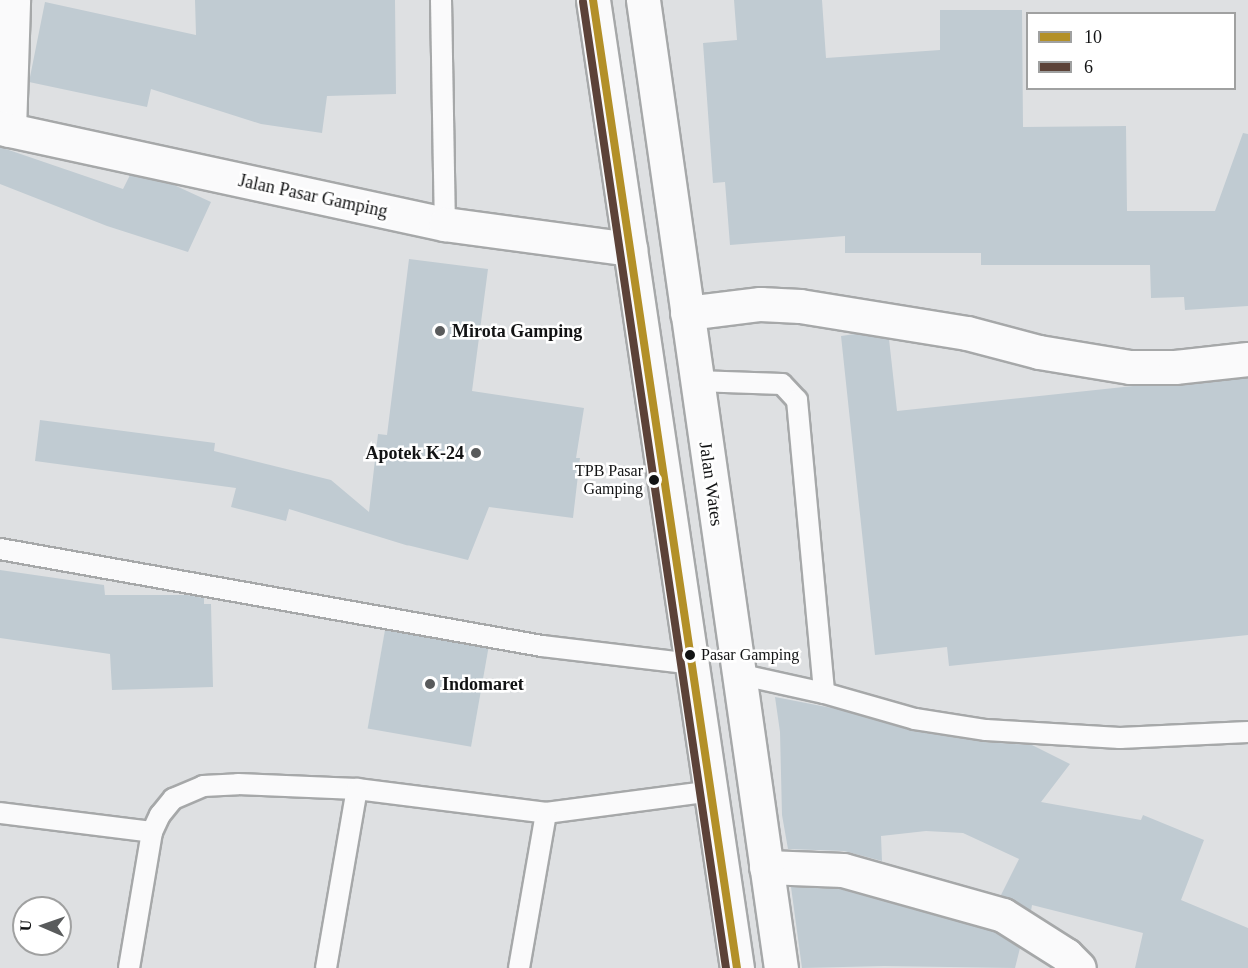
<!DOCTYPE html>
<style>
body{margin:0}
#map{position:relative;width:1248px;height:968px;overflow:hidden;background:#dee0e2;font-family:"Times New Roman",serif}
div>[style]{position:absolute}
.building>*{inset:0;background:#c0cbd2;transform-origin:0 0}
.roads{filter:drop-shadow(2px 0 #a6a8a9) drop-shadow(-2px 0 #a6a8a9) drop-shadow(0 2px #a6a8a9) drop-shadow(0 -2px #a6a8a9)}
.service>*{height:20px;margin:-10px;padding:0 10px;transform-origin:10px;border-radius:10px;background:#fafafb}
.minor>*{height:33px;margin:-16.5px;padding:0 16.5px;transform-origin:16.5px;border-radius:16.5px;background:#fafafb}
.secondary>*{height:33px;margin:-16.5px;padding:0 16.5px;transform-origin:16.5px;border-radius:16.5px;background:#fafafb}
.trunk>*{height:33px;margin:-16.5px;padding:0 16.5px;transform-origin:16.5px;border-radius:16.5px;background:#fafafb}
.bus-1>*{height:8px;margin:-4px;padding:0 4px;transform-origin:4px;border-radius:4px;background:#b39028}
.bus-2>*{height:8px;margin:-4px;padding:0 4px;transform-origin:4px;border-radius:4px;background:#5c4238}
.dots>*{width:16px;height:16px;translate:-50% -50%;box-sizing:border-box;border:3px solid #fff;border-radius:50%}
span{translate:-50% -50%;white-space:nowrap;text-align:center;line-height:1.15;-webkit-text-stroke:5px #fff;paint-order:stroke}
.bus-label{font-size:16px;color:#121314}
.right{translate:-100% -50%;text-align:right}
.left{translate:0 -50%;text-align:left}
.street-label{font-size:18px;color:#121314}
.poi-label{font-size:18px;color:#121314;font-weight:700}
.legend{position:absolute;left:1026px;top:12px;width:210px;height:78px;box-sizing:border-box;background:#fff;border:2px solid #a0a1a1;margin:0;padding:8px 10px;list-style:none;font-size:18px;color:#121314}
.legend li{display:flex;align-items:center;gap:12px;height:30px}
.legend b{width:30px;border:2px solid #a0a1a1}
.north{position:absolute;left:12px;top:896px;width:60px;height:60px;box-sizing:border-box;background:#fff;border:2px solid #a0a1a1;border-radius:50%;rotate:272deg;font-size:16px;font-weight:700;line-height:24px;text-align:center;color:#121314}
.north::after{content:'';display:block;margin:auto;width:21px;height:27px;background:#595b5c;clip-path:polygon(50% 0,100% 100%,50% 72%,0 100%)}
</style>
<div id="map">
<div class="building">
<div style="clip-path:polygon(195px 0,395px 0,396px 94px,327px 96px,322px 133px,261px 124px,151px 89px,147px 107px,29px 82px,45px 2px,196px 35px)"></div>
<div style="clip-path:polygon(734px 0,822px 0,826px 58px,940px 50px,940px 10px,1022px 10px,1023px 127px,1126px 126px,1127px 211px,1215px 211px,1243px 133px,1248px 134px,1248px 306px,1185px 310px,1184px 297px,1151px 298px,1150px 265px,981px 265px,981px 253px,845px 253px,845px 236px,730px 245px,725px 182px,713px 183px,703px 43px,737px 40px)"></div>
<div style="clip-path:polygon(0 147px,123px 189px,130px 175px,174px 185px,211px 202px,188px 252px,107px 226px,0 184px)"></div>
<div style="clip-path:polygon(409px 259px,488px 269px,472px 391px,584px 408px,576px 458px,580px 458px,573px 518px,489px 507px,468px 560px,407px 545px,409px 546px,289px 509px,286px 521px,231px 507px,236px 488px,35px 461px,40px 420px,215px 443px,214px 451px,331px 480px,369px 512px,378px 434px,387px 435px)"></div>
<div style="clip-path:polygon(855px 334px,889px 339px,897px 411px,1133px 386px,1177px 386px,1248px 378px,1248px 635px,949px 666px,947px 647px,875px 655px,841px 336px)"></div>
<div style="clip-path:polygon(0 570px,104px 585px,105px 595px,187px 595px,204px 598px,204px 604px,211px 604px,213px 687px,112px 690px,110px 654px,0 638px)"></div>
<div style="left:385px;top:630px;width:105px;height:100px;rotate:10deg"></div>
<div style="clip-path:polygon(775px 697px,837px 709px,913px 731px,984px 742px,1032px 745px,1070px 764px,1041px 802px,1141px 820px,1143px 815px,1204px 840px,1181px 900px,1248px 928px,1248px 968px,1135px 968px,1143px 933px,1032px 905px,1031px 911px,1001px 895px,1019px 859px,963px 833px,926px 831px,881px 836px,882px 861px,844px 851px,788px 849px,782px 815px,780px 732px)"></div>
<div style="clip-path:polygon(791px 887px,840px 889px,995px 932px,1020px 948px,1015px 968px,884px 966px,802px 968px)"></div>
</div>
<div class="roads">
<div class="service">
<div style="left:441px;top:0;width:224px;rotate:89deg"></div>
<div style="left:696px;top:381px;width:86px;rotate:2deg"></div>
<div style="left:782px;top:384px;width:22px;rotate:47deg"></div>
<div style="left:797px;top:400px;width:294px;rotate:84.7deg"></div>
<div style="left:0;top:549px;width:551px;rotate:10.15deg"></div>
<div style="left:542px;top:646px;width:151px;rotate:6.8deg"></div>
<div style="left:738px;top:674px;width:88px;rotate:12.5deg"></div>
<div style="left:824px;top:693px;width:95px;rotate:15.9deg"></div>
<div style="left:915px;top:719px;width:72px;rotate:8.8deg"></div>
<div style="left:986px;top:730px;width:134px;rotate:3.4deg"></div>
<div style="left:1120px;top:738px;width:128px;rotate:-2.7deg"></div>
<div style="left:0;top:813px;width:153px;rotate:7.1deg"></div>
<div style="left:129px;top:968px;width:138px;rotate:-80.4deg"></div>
<div style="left:152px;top:832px;width:19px;rotate:-65deg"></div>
<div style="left:160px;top:815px;width:21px;rotate:-51deg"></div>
<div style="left:173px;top:799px;width:33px;rotate:-23deg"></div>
<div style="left:203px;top:786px;width:35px;rotate:-3deg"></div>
<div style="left:238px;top:784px;width:119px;rotate:2.4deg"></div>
<div style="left:357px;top:789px;width:191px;rotate:7.2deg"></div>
<div style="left:546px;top:813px;width:167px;rotate:-7.5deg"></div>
<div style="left:326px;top:968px;width:182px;rotate:-80.2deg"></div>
<div style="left:519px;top:968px;width:157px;rotate:-80.1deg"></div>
</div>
<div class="minor">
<div style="left:9px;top:130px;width:130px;rotate:-88.2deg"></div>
<div style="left:687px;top:313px;width:74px;rotate:-7deg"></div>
<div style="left:760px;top:304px;width:40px;rotate:2.9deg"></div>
<div style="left:800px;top:306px;width:169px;rotate:9.2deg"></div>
<div style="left:967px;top:333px;width:74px;rotate:14.8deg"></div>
<div style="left:1039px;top:352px;width:92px;rotate:9.4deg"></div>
<div style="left:1130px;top:367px;width:45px"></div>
<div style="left:1175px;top:367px;width:73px;rotate:-6.3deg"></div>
<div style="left:766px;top:867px;width:77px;rotate:2.2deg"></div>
<div style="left:843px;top:870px;width:166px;rotate:15.7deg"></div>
<div style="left:1003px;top:915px;width:75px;rotate:32.4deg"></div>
<div style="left:1066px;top:955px;width:18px;rotate:45deg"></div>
</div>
<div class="secondary">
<div style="left:0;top:128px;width:455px;rotate:12.2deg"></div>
<div style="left:445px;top:224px;width:187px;rotate:7.7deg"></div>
</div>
<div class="trunk">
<div style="left:593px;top:0;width:979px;rotate:81.54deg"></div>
<div style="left:643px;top:0;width:978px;rotate:81.89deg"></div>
</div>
</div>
<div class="bus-1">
<div style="left:593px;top:0;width:979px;rotate:81.54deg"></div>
</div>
<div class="bus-2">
<div style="left:583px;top:2px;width:977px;rotate:81.58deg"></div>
</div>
<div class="dots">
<div style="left:440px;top:331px;background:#595b5c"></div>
<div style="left:476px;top:453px;background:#595b5c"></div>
<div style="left:654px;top:480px;background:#121314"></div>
<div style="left:690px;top:655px;background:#121314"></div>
<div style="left:430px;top:684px;background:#595b5c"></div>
</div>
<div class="bus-label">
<span class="right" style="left:643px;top:480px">TPB Pasar<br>Gamping</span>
<span class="left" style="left:701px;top:655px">Pasar Gamping</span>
</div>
<div class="street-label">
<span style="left:313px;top:196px;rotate:12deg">Jalan Pasar Gamping</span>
<span style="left:711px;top:484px;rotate:82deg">Jalan Wates</span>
</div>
<div class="poi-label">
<span class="left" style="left:452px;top:331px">Mirota Gamping</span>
<span class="right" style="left:464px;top:453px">Apotek K-24</span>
<span class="left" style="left:442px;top:684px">Indomaret</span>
</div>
<ul class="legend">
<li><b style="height:8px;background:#b39028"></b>10</li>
<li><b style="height:8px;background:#5c4238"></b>6</li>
</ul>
<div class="north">U</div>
</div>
